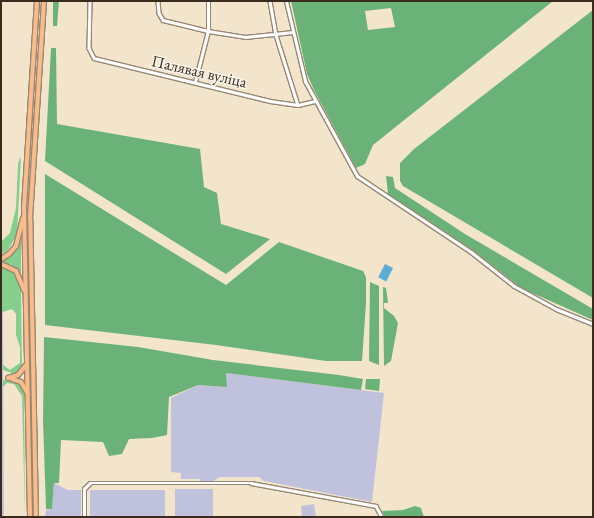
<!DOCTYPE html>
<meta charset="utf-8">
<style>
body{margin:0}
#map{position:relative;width:594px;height:518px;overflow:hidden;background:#f2e5cc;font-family:"EB Garamond",serif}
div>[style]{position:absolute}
.industrial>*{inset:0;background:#c0c2dd;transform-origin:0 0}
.green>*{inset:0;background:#84cf8c}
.forest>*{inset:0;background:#6bb278}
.water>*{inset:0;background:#5dacd6;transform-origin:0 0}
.roads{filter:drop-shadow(1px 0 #968875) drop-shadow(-1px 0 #968875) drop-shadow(0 1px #968875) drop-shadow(0 -1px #968875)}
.minor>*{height:2.5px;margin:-1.25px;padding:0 1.25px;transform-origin:1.25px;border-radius:1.25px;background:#fff}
.tertiary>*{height:3px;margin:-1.5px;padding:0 1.5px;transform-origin:1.5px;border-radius:1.5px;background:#fff}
.trunk>*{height:4px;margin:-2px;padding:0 2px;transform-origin:2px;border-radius:2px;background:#f9bc8a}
span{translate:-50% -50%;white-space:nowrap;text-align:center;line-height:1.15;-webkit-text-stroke:3.5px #f7f3e8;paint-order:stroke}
.street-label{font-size:16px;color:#3b2a1e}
.frame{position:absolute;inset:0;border:2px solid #3b2a1e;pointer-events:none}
</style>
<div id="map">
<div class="industrial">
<div style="clip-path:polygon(1px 310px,3px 310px,4px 517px,1px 517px)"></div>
<div style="clip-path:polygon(226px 373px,384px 393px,372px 502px,264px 481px,259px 477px,219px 477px,213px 482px,200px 482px,200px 479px,181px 479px,181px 473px,171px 472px,171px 398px,198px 385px,227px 387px)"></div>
<div style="clip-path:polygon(54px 483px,68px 490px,81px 490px,81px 517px,45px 517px,46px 510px,52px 509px)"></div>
<div style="left:175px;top:489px;width:38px;height:28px"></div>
<div style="left:165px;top:490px;width:27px;height:75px;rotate:90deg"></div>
<div style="clip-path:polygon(314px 504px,316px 517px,302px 517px,301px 506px)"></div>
</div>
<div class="green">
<div style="clip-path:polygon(21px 157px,17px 235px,7px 251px,1px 254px,1px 242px,10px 233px,16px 208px,18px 163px)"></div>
<div style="clip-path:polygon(21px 241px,21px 274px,12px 265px,1px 263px,13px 253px)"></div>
<div style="clip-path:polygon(1px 266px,10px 268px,16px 273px,21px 287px,22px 366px,14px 374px,3px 370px,3px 365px,10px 370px,20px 363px,20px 347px,16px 335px,16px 314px,12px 309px,3px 312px,1px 310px)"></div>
<div style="clip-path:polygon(3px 380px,16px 382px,24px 391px,25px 517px,22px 396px,14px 384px,7px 383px,3px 387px)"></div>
</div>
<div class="forest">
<div style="clip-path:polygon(53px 1px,59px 1px,57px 26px,53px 26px)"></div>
<div style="clip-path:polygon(evenodd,291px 1px,553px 1px,373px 145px,365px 164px,356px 168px,314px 90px,307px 74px,291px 1px,391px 8px,395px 27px,368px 30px,365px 11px,391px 8px)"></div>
<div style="clip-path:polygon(593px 10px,593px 298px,403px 186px,400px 181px,400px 163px,414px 149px)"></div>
<div style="clip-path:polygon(51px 48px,56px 48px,57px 124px,200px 149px,204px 187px,217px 193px,221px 224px,270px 239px,226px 274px,45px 161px)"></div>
<div style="clip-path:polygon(45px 174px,226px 285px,279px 242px,363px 271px,366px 277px,366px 303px,362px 361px,326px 361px,216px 345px,45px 325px)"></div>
<div style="clip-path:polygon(386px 176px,393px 177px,395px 188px,465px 234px,593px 309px,593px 320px,521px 288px,474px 251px,388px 194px)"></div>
<div style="clip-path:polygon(370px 282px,379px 286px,379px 365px,369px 361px)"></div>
<div style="clip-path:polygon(383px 287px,386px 288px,388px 303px,384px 303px,384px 308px,394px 316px,398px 323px,391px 361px,384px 366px)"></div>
<div style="clip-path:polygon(44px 337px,138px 347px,213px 360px,339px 375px,363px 379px,361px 390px,226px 373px,227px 387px,198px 385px,169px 397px,167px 435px,152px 438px,129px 439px,122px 454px,109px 456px,103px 442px,61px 440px,59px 483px,54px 483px,52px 509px,46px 509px,43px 420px)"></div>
<div style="clip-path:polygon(366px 379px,380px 379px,379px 391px,365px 389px)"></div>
<div style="clip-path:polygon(415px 506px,421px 508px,424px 517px,385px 517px,382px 511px,403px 510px)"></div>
</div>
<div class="water">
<div style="left:385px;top:264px;width:9px;height:15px;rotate:27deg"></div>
</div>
<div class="roads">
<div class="minor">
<div style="left:90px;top:1px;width:47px;rotate:91.2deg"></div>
<div style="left:89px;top:48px;width:11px;rotate:63deg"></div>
<div style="left:94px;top:58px;width:181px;rotate:13.7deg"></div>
<div style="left:270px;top:101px;width:28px;rotate:8deg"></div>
<div style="left:298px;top:105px;width:17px;rotate:-13deg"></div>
<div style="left:158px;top:1px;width:12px;rotate:85deg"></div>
<div style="left:159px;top:13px;width:8px;rotate:60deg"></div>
<div style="left:163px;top:20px;width:46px;rotate:13.7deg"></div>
<div style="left:208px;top:31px;width:37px;rotate:9deg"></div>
<div style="left:245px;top:37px;width:48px;rotate:-5.9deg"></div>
<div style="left:270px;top:1px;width:35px;rotate:80deg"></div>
<div style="left:276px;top:35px;width:73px;rotate:72.6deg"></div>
<div style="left:195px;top:82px;width:53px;rotate:-75.7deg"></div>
<div style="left:208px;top:31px;width:30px;rotate:-90deg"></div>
<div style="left:84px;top:517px;width:28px;rotate:-90deg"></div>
<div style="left:84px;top:489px;width:8px;rotate:-45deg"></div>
<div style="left:90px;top:483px;width:161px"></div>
<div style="left:251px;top:483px;width:127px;rotate:10.4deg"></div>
<div style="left:376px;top:506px;width:13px;rotate:61deg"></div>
</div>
<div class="tertiary">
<div style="left:286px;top:1px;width:82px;rotate:76.6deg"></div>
<div style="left:305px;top:81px;width:108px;rotate:61.3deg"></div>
<div style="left:357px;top:176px;width:137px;rotate:33.7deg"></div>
<div style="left:471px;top:252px;width:55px;rotate:38.3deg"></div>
<div style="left:514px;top:286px;width:48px;rotate:28.7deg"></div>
<div style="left:556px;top:309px;width:40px;rotate:22deg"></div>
</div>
<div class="trunk">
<div style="left:1px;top:259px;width:9px;rotate:-32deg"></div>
<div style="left:9px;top:254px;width:11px;rotate:-49deg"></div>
<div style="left:16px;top:246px;width:29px;rotate:-76deg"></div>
<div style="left:1px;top:264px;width:17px;rotate:25deg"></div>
<div style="left:16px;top:271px;width:21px;rotate:67deg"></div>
<div style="left:8px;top:378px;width:10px;rotate:-17deg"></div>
<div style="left:18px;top:375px;width:14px;rotate:-51deg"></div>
<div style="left:12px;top:379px;width:9px;rotate:18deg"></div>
<div style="left:21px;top:382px;width:14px;rotate:60deg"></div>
<div style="left:30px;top:517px;width:310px;rotate:-91.1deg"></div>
<div style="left:24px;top:207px;width:206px;rotate:-86.4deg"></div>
<div style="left:36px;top:517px;width:299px;rotate:-91.1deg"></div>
<div style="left:30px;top:218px;width:217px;rotate:-86.3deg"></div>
</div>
</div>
<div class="street-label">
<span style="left:199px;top:72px;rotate:13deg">Палявая вуліца</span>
</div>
<div class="frame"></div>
</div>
